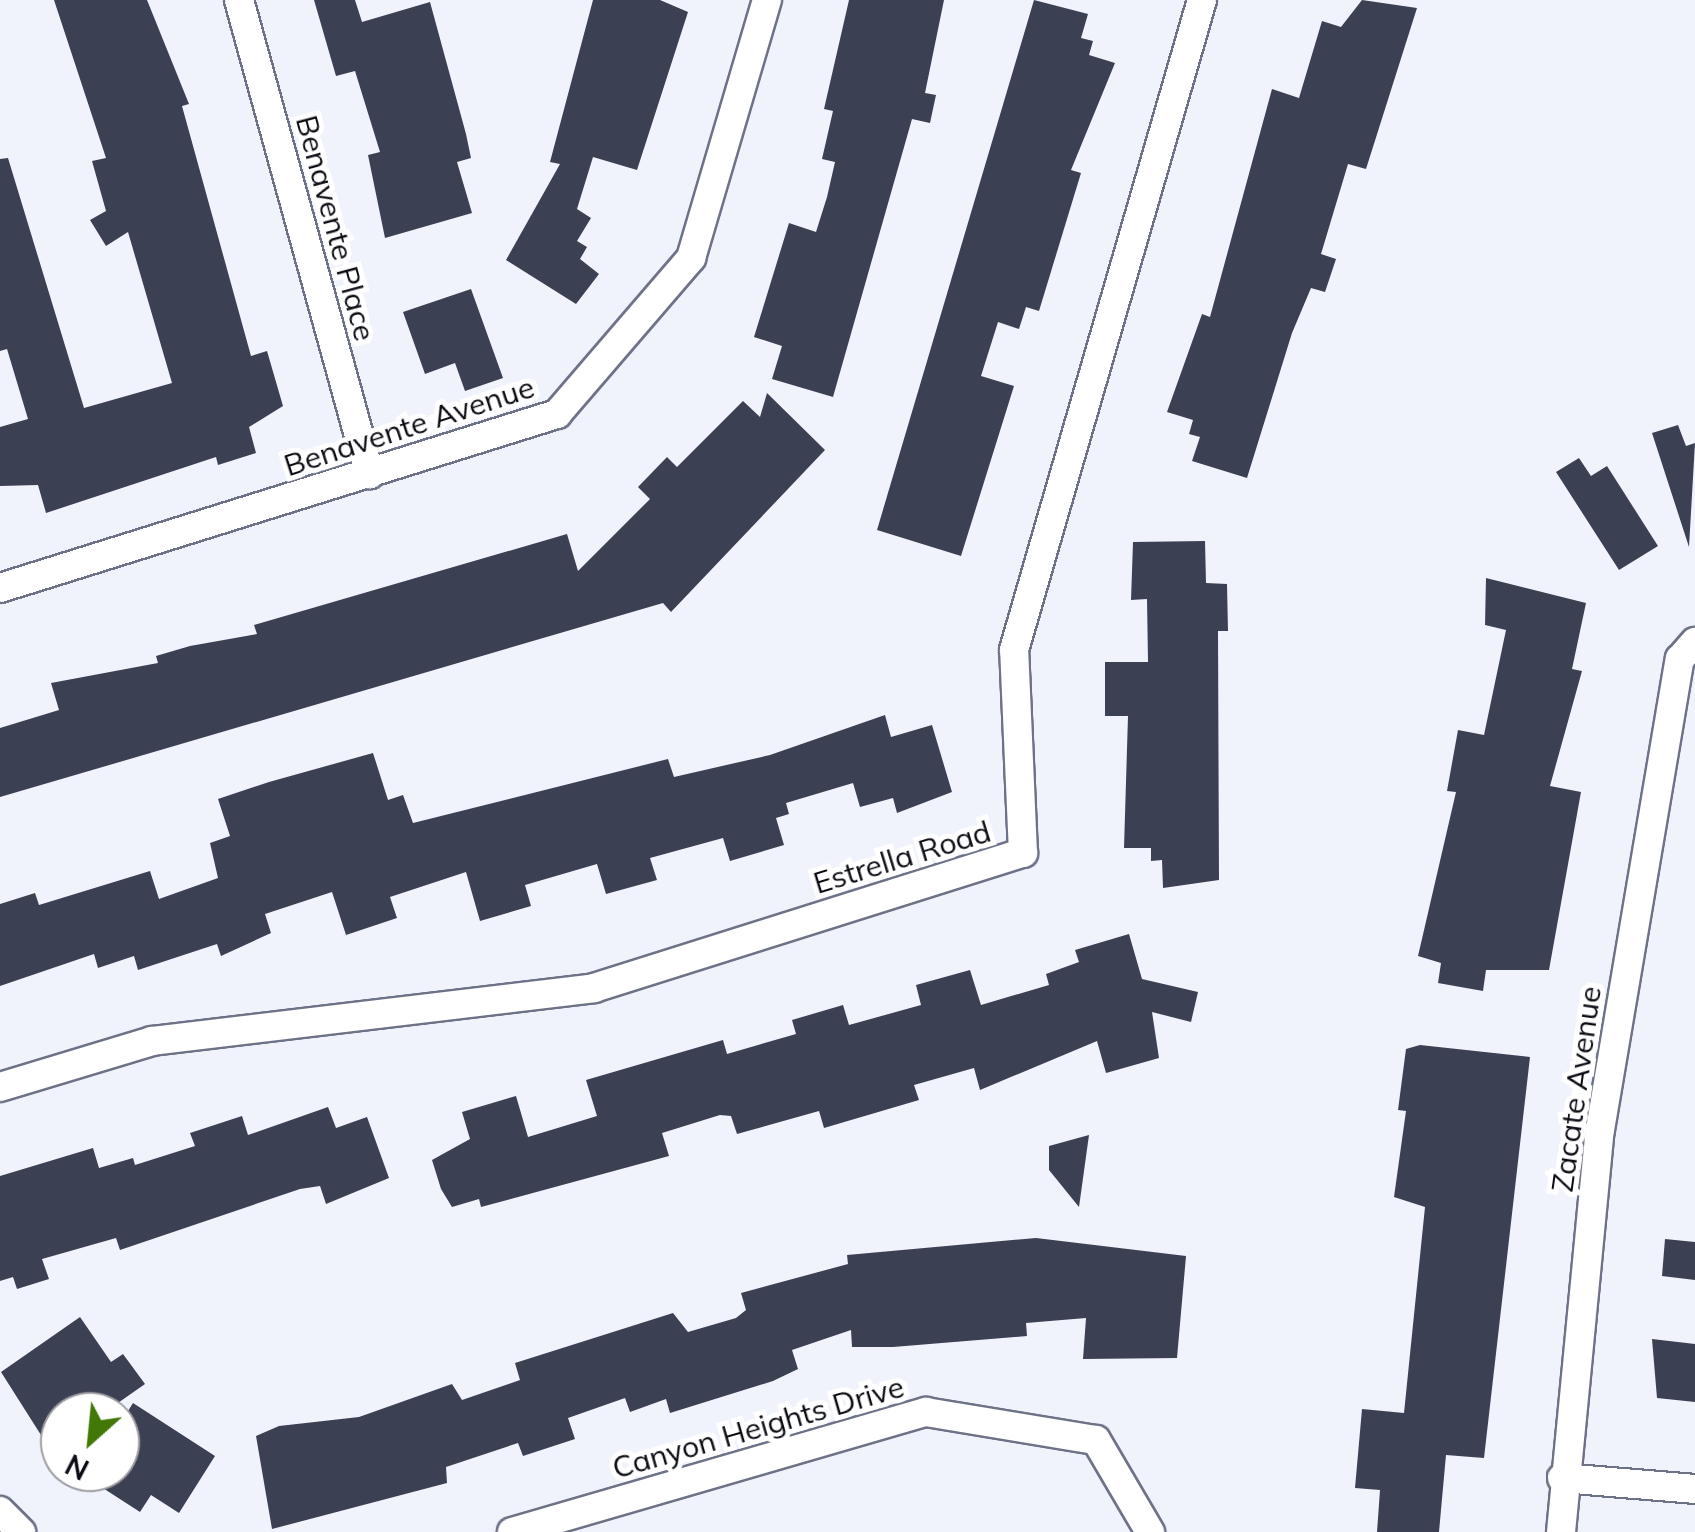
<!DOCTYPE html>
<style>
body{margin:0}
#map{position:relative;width:1695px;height:1532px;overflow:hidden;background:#f0f2fc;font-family:Mulish,sans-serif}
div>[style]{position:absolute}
.building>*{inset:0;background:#3c4053}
.roads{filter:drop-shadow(2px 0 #6d7287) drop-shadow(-2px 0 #6d7287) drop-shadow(0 2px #6d7287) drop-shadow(0 -2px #6d7287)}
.street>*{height:28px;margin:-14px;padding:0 14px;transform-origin:14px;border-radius:14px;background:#fff}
span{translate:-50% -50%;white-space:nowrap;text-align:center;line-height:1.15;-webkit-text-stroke:10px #fff;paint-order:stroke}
.street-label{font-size:30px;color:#0a0b13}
.north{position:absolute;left:40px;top:1392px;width:100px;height:100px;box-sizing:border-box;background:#fff;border:2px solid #9d9da1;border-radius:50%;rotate:207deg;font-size:28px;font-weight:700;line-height:40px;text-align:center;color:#0a0b13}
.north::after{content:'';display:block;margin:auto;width:35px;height:45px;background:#417808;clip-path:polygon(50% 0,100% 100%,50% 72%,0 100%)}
</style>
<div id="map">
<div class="building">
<div style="clip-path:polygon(54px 0,147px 0,189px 104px,182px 106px,251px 356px,267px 351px,283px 406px,249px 427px,256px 453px,218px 465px,216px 457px,46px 513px,38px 485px,0 486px,0 427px,28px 419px,7px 349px,0 351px,0 159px,8px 158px,84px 408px,172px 383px,128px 232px,106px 246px,90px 220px,106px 211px,92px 161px,106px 158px)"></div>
<div style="clip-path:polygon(314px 0,355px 0,362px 22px,430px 2px,466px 134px,471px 158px,457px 162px,472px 213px,385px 238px,368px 155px,380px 152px,355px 71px,336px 76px)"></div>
<div style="clip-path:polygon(593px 0,660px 0,688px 12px,637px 170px,593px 157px,577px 209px,591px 218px,577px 241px,587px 247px,580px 259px,599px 274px,576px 304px,506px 260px,560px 164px,550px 162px)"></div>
<div style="clip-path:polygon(849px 0,944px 0,925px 93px,936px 95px,930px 123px,912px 119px,833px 397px,772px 379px,782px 346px,754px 337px,789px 223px,816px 232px,827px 197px,835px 162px,822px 159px,833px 111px,824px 109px)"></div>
<div style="clip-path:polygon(1034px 0,1088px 14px,1081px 38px,1093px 41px,1089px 55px,1115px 63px,1071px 170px,1081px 173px,1039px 311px,1026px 307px,1019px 329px,998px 322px,981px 376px,1014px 386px,961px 556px,877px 530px)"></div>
<div style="clip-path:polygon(1362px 0,1417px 8px,1366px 169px,1348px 164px,1321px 254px,1336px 259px,1325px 292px,1311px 288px,1292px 333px,1247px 478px,1192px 461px,1200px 437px,1189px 434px,1193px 420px,1167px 412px,1202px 314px,1210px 317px,1272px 89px,1299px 98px,1322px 21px,1341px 27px)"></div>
<div style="clip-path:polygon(471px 289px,503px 378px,465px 391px,455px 363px,425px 374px,403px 312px)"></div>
<div style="clip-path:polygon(767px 393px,825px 450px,671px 612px,663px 603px,0 797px,0 728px,59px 710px,51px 683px,158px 663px,156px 656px,190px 646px,257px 634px,254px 625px,567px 534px,578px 571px,650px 499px,638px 487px,667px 457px,677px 467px,743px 401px,760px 417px)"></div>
<div style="clip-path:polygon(1678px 425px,1686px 446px,1695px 443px,1689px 547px,1652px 433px)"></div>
<div style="clip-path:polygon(1579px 458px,1591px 476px,1607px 466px,1658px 546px,1619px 570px,1556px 472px)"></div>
<div style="clip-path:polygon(1205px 541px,1206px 583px,1227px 584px,1228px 631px,1218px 631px,1219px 880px,1163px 888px,1162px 860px,1151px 861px,1151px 848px,1124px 848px,1128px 716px,1105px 716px,1105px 662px,1148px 662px,1147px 599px,1131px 600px,1133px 542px)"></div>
<div style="clip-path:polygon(1486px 578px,1586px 603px,1572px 669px,1582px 671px,1550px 786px,1581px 792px,1549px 970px,1486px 970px,1483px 991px,1438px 983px,1441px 963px,1418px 956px,1456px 792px,1447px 791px,1458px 730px,1484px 735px,1506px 630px,1485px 625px)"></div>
<div style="clip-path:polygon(885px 715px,891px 737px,932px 725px,952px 792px,897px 813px,893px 798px,860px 807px,853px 783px,786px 803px,789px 814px,776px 818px,784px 845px,730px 861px,723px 838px,650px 858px,657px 880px,606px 894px,597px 864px,525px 885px,531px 906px,480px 921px,466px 872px,390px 897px,397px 918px,346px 935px,332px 892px,265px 914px,271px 933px,221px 956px,217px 944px,138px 970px,134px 956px,98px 968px,94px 954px,0 986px,0 904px,35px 893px,39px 905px,150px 871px,159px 899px,218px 878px,210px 843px,230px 836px,218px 799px,269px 782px,373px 753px,388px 800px,403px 795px,413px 823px,668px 759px,674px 777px,770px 755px)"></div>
<div style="clip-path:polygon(1129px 934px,1142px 979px,1198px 992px,1191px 1022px,1152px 1012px,1159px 1058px,1106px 1073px,1097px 1041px,980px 1090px,974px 1068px,914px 1085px,919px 1100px,824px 1128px,819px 1111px,737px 1134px,731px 1116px,720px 1115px,662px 1133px,669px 1156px,481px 1207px,479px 1199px,452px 1207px,441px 1189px,432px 1160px,470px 1139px,462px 1112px,516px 1096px,528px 1137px,597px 1116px,586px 1080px,723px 1040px,727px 1054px,796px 1034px,792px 1020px,843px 1005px,849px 1025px,921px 1005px,916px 985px,970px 970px,981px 1005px,1049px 985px,1046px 974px,1079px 962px,1075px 950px)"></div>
<div style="clip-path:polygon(1420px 1045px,1530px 1057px,1484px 1458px,1446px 1455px,1439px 1532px,1377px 1532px,1380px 1490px,1355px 1488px,1362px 1409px,1404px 1413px,1425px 1207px,1394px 1197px,1406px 1111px,1398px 1110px,1406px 1049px)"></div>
<div style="clip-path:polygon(328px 1107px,336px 1128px,367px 1117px,389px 1178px,326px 1204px,320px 1186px,300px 1189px,120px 1250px,116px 1238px,42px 1259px,49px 1279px,17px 1289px,13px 1277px,0 1281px,0 1176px,93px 1148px,99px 1168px,133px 1158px,135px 1165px,195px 1146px,190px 1133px,242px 1116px,248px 1135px)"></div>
<div style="clip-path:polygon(1089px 1135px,1079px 1207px,1049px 1170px,1049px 1146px)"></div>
<div style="clip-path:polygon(1036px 1238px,1186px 1256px,1177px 1358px,1083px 1359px,1086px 1318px,1026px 1323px,1027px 1336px,893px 1347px,852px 1347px,851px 1330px,792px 1350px,798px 1369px,773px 1381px,670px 1413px,666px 1399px,630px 1412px,625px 1398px,568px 1418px,575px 1439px,523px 1456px,518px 1443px,446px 1467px,447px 1483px,272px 1529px,256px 1436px,279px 1426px,359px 1417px,452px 1384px,462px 1400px,520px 1380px,515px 1363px,673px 1313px,688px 1332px,736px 1318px,746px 1310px,741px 1293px,848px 1264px,847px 1255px)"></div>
<div style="clip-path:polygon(1665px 1239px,1695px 1242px,1695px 1280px,1662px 1276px)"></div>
<div style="clip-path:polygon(80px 1317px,111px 1362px,123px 1354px,145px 1384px,105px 1412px,60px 1412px,60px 1465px,1px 1372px)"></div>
<div style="clip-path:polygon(1652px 1339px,1695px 1344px,1695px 1402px,1657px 1398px)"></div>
<div style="clip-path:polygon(133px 1403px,215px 1456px,179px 1513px,151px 1495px,140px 1512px,78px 1472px,120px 1472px,120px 1424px)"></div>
</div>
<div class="roads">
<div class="street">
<div style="left:239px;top:0;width:492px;rotate:74.6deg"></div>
<div style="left:0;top:588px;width:584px;rotate:-17.35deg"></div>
<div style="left:557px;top:414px;width:206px;rotate:-49.3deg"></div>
<div style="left:691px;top:258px;width:269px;rotate:-73.6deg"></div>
<div style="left:0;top:1087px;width:159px;rotate:-16.8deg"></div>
<div style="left:152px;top:1041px;width:445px;rotate:-6.8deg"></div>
<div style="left:594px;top:988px;width:450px;rotate:-17.5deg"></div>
<div style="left:1023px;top:853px;width:203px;rotate:-92.5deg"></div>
<div style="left:1014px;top:650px;width:677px;rotate:-73.87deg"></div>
<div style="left:1562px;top:1478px;width:133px;rotate:4.7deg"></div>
<div style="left:0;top:1511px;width:30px;rotate:45deg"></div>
<div style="left:512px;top:1532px;width:431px;rotate:-16.2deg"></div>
<div style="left:926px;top:1412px;width:172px;rotate:9.4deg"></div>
<div style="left:1096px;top:1440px;width:107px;rotate:59.6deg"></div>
<div style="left:1561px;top:1532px;width:404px;rotate:-84.5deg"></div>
<div style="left:1600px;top:1130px;width:478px;rotate:-80.4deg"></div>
<div style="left:1680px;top:659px;width:23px;rotate:-49deg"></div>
</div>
</div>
<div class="street-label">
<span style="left:336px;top:228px;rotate:75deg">Benavente Place</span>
<span style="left:409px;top:426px;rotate:-18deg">Benavente Avenue</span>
<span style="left:902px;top:857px;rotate:-17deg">Estrella Road</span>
<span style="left:1576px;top:1089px;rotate:-82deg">Zacate Avenue</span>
<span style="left:758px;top:1427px;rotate:-16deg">Canyon Heights Drive</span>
</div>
<div class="north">N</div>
</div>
